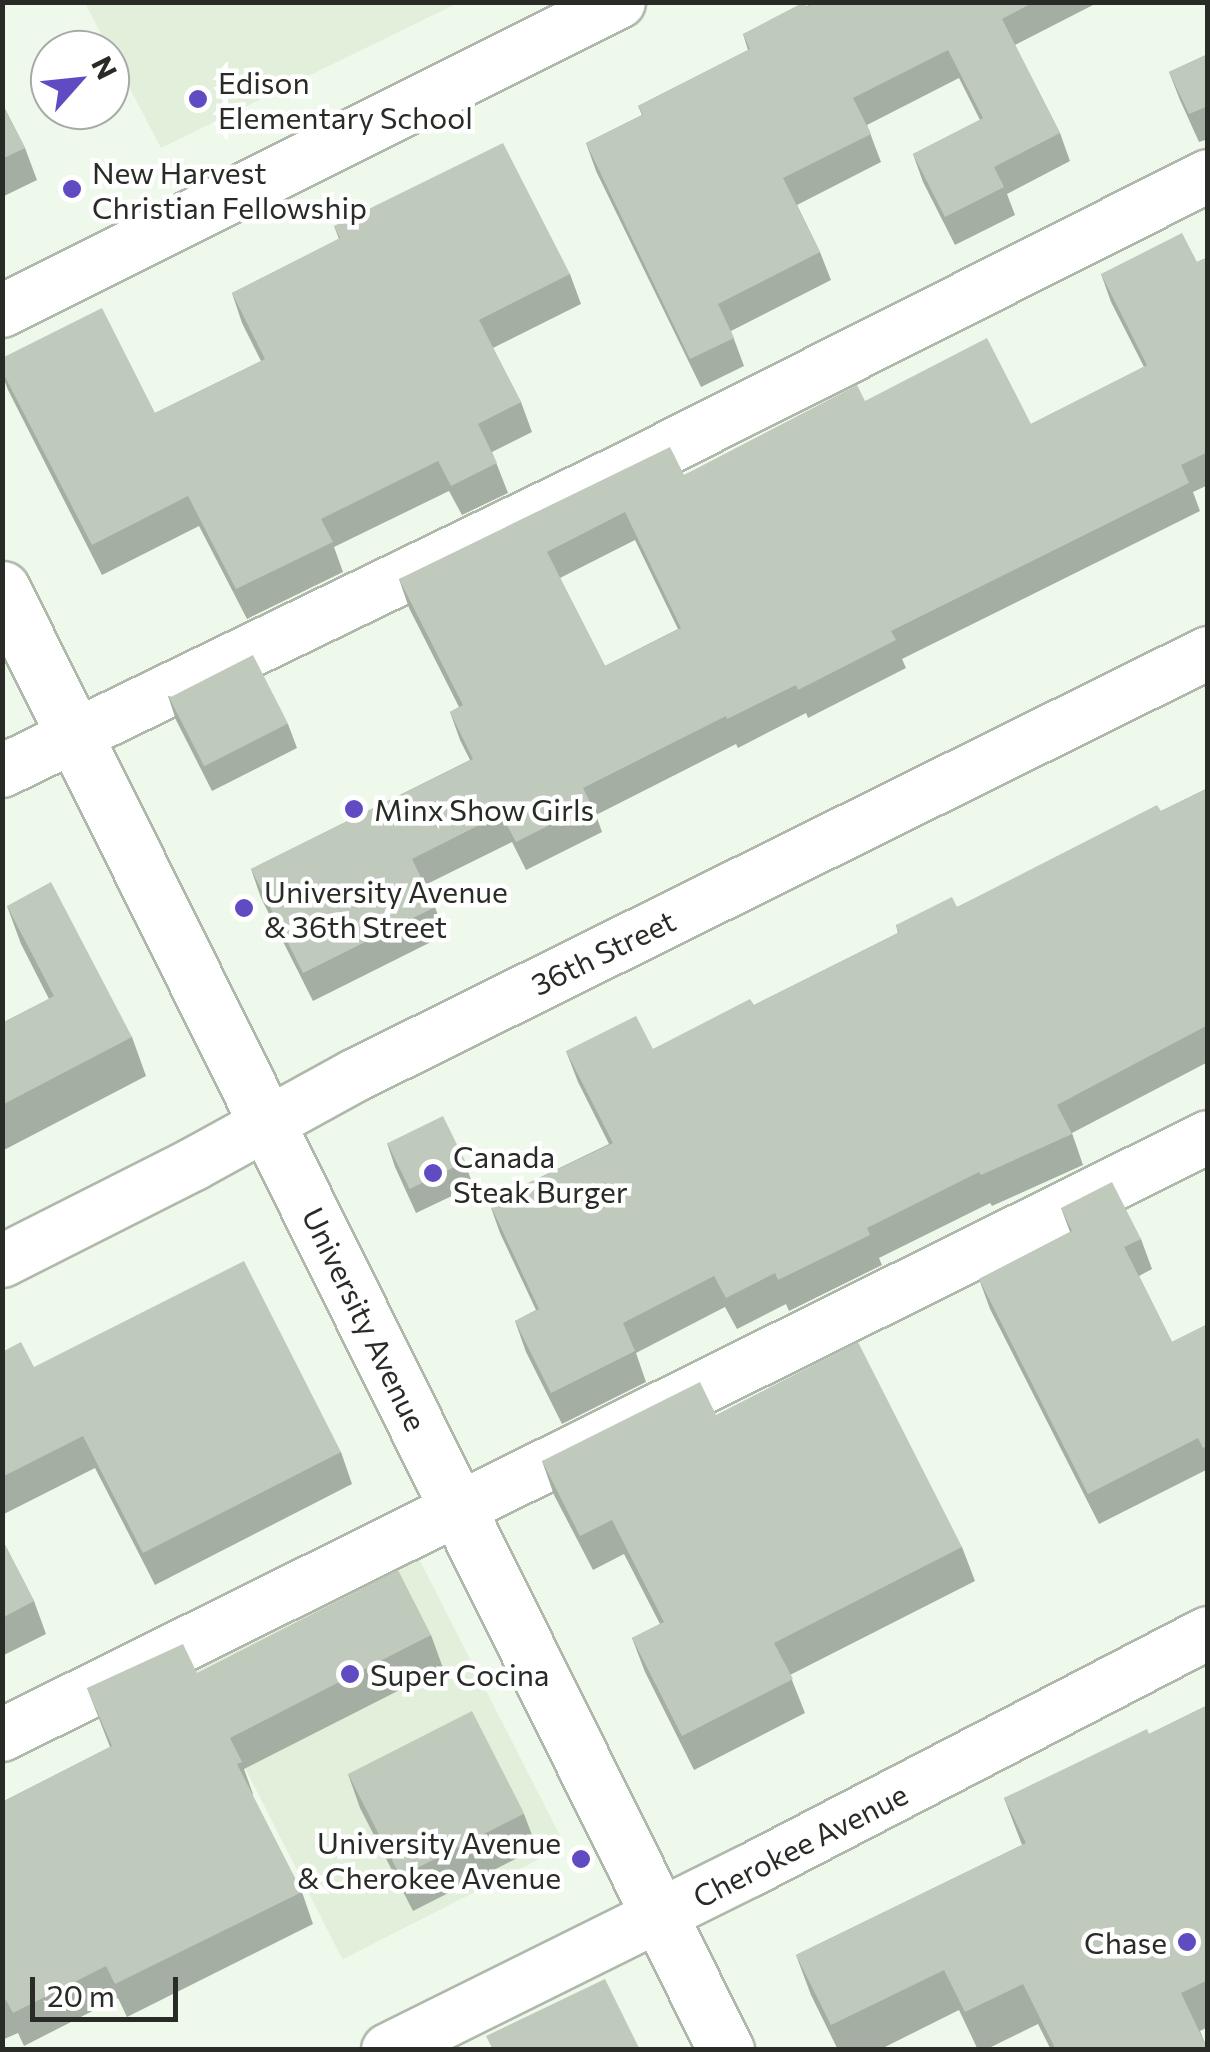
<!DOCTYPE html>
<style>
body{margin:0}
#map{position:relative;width:1210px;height:2052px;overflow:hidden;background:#eff9eb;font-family:Commissioner,sans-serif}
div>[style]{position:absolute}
.built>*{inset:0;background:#e2f0db;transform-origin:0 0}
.roads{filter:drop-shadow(2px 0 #afb9ab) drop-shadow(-2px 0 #afb9ab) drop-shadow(0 2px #afb9ab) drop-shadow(0 -2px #afb9ab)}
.minor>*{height:52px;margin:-26px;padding:0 26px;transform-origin:26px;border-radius:26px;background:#fff}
.major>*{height:55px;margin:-27.5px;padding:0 27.5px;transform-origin:27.5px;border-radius:27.5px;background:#fff}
.wall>*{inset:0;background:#a5aea2}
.building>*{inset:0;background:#c0cabc;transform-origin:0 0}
.dots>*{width:28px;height:28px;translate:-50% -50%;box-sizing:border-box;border:5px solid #fff;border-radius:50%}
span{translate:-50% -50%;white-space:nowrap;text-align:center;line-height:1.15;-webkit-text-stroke:9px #fff;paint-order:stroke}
.poi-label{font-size:30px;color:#282b26}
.left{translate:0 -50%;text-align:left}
.right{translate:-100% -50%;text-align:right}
.street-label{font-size:30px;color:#282b26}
.frame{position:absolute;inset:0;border:5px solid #282b26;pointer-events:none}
.north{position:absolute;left:30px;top:30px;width:100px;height:100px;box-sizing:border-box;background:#fff;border:2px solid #a9aaa8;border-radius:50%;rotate:63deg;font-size:28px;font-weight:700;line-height:40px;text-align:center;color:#282b26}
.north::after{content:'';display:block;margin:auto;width:35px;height:45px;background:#604bc3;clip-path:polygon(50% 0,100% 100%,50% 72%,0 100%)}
.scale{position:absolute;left:30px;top:1977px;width:148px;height:45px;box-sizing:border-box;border:5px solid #282b26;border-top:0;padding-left:12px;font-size:30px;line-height:35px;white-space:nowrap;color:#282b26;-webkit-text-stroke:8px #fff;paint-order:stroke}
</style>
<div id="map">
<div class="built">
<div style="clip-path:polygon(85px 3px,458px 3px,161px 148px)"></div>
<div style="left:415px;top:1551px;width:331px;height:250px;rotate:63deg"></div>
</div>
<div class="roads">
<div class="minor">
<div style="left:2px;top:311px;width:690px;rotate:-26.6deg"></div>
<div style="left:2px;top:771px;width:687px;rotate:-25.82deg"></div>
<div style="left:620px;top:472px;width:658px;rotate:-26.72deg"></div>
<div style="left:2px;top:1261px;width:215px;rotate:-26.8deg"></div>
<div style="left:194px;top:1164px;width:183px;rotate:-28.8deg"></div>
<div style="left:354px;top:1076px;width:953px;rotate:-26.35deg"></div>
<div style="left:2px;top:1735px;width:1346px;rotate:-26.37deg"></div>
<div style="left:388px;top:2050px;width:403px;rotate:-26.4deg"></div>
<div style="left:749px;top:1871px;width:517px;rotate:-27.41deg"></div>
</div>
<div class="major">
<div style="left:2px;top:589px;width:1631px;rotate:63.64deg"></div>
</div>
</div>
<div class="wall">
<div style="clip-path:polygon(816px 2px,1099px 2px,1015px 45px,1060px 133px,1070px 161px,1007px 194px,1015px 215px,955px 245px,923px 182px,913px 154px,980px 120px,959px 78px,867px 125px,881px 162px,797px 205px,820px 252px,831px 280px,731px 331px,744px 366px,701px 387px,596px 171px,586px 143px,642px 115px,638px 106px,748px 50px,743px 34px)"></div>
<div style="clip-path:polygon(1208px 54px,1208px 139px,1199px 142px,1180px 100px,1169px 72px)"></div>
<div style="clip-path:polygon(2px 103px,25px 148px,37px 180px,2px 197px)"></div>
<div style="clip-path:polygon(334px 226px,570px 274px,581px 304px,493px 348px,521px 402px,532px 432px,492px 452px,508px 493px,462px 515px,449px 491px,334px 547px,343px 572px,247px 619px,199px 526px,102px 575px,8px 390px,2px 374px,2px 358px,155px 413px,261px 361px,242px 323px,232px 293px,339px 239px)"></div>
<div style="clip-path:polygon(evenodd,1208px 257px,1208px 485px,1193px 492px,1200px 511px,902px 659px,906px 668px,808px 718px,806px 713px,738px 748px,736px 744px,596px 815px,602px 832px,526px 870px,512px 842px,425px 885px,435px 907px,445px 935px,313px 1001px,261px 898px,251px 869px,470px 760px,460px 740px,450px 712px,459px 707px,409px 608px,399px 579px,684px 475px,865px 401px,1031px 424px,1144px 367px,1111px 302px,1101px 274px,1197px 262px,1208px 257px,635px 540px,678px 629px,605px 666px,560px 578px,635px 540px)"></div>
<div style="clip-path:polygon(168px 696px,288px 724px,297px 748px,212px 791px,176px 720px)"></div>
<div style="clip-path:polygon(1208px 788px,1208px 1062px,1072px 1133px,1083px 1165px,992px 1206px,990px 1203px,879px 1258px,882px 1265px,789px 1311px,786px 1304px,737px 1329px,725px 1307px,636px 1353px,646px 1382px,562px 1424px,526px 1352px,515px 1321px,536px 1310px,500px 1233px,489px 1202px,609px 1144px,578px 1082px,566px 1051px,653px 1049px,754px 1005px,898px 933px,896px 925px,957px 907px,1161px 811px)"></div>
<div style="clip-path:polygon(7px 906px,132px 1037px,146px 1076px,2px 1151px,2px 1023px,49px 999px,21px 944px)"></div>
<div style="clip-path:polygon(387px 1143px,465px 1162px,473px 1186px,416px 1213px,395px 1167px)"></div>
<div style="clip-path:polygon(1061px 1208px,1141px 1239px,1152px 1269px,1139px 1276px,1172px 1342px,1208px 1324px,1208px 1469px,1099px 1524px,990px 1309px,979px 1279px,1070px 1232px)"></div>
<div style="clip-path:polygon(2px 1352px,34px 1367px,341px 1452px,352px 1484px,155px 1585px,95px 1468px,2px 1515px)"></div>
<div style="clip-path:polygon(716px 1415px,962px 1547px,975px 1581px,790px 1675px,805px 1713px,694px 1770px,645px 1672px,632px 1638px,660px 1624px,624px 1554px,593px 1570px,554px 1495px,542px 1461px)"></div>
<div style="clip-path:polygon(2px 1539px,34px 1601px,46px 1634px,2px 1656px)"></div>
<div style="clip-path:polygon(431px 1635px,443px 1668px,244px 1769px,253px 1794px,252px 1795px,302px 1892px,313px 1924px,127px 2017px,118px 1998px,24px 2046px,18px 2033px,2px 2040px,2px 1802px,110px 1747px,87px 1688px,197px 1673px)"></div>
<div style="clip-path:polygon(1208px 1705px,1208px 2027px,1200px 2031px,1208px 2050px,1051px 2050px,1038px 2024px,985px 2050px,978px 2050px,959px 2010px,879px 2050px,838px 2050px,811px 1995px,796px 1955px,1022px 1845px,1004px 1798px,1149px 1734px)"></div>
<div style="clip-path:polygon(348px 1774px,524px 1814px,537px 1848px,413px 1911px,360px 1808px)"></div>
</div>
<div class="building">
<div style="clip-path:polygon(804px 2px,807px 7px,816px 2px,1034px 2px,1002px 19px,1060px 133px,994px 167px,1004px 187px,945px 217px,913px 154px,983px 118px,948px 50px,853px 98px,871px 134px,783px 178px,820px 252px,718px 304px,734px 338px,690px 359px,586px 143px,643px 115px,638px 106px,750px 49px,743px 34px)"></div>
<div style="clip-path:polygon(1208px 54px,1208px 106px,1189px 114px,1169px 72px)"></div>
<div style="clip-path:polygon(2px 103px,25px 148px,2px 159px)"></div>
<div style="clip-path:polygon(503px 143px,570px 274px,479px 320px,521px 402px,478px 424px,497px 463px,451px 486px,438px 461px,321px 519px,333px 542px,236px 589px,188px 496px,92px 545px,2px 371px,2px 358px,102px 308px,155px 413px,265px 359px,232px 293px,340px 238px,334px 226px)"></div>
<div style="clip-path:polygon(evenodd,1182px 233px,1197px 262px,1208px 257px,1208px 452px,1181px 465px,1189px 483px,891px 631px,896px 640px,798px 690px,796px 685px,727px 719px,726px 716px,583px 788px,591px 804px,516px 842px,501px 814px,412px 859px,435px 907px,303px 973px,251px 869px,473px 759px,450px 712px,463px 705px,399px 579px,670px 447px,684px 475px,857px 385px,865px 401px,987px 338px,1031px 424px,1147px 365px,1101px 274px,1182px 233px,625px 512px,681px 628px,605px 666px,547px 552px,625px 512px)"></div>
<div style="left:253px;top:655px;width:77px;height:94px;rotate:63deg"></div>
<div style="clip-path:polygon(1208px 788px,1208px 1025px,1057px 1105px,1072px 1134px,981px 1175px,979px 1172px,867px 1228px,870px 1235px,778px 1280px,775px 1273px,726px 1298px,714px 1276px,623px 1323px,635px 1351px,551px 1393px,515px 1321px,539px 1309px,489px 1202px,613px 1143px,566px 1051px,636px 1016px,653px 1049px,750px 999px,754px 1005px,899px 933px,896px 925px,952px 897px,957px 907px,1157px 805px,1161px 811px)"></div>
<div style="clip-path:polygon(51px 882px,132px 1037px,2px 1105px,2px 1023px,54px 996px,7px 906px)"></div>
<div style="left:443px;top:1116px;width:51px;height:62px;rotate:64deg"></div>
<div style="clip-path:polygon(1112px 1182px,1141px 1239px,1124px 1247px,1172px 1342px,1208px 1324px,1208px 1445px,1203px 1448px,1198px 1438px,1088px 1494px,979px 1279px,1072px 1231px,1061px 1208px)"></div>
<div style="clip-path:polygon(244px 1261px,341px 1452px,143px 1553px,83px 1436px,2px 1477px,2px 1352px,21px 1342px,34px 1367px)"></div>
<div style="clip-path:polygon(858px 1342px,962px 1547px,774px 1643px,793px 1679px,682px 1736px,632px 1638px,664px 1622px,612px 1520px,580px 1536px,542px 1461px,700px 1382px,716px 1415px)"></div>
<div style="clip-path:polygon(2px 1539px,34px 1601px,2px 1618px)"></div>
<div style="clip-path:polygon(398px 1570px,431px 1635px,230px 1738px,242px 1762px,237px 1764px,302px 1892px,115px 1984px,106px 1966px,13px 2013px,6px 2000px,2px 2002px,2px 1802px,112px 1746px,87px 1688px,183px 1644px,197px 1673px)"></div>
<div style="clip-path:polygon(1208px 1705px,1208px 1980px,1181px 1993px,1208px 2050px,1056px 2050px,1023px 1984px,965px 2012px,944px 1970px,831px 2025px,796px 1955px,1026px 1843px,1004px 1798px,1147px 1729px,1149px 1734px)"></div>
<div style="left:472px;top:1711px;width:115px;height:139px;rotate:63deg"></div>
<div style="clip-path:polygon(605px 1979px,640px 2050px,493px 2050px,486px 2036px)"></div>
</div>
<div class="dots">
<div style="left:198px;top:99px;background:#604bc3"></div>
<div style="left:72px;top:189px;background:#604bc3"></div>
<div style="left:354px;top:809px;background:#604bc3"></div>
<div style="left:244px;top:908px;background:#604bc3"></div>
<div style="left:433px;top:1173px;background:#604bc3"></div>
<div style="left:350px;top:1674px;background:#604bc3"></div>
<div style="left:581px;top:1859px;background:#604bc3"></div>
<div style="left:1187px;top:1942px;background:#604bc3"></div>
</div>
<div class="poi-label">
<span class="left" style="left:218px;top:99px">Edison<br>Elementary School</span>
<span class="left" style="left:92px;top:189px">New Harvest<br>Christian Fellowship</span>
<span class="left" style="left:374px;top:809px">Minx Show Girls</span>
<span class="left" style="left:264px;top:908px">University Avenue<br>&amp; 36th Street</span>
<span class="left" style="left:453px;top:1173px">Canada<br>Steak Burger</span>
<span class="left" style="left:370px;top:1674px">Super Cocina</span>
<span class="right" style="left:561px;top:1859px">University Avenue<br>&amp; Cherokee Avenue</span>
<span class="right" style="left:1167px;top:1942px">Chase</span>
</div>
<div class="street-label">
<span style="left:603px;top:952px;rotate:-26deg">36th Street</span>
<span style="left:365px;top:1319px;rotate:64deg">University Avenue</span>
<span style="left:800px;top:1845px;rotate:-27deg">Cherokee Avenue</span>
</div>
<div class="frame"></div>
<div class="north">N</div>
<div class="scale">20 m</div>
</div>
